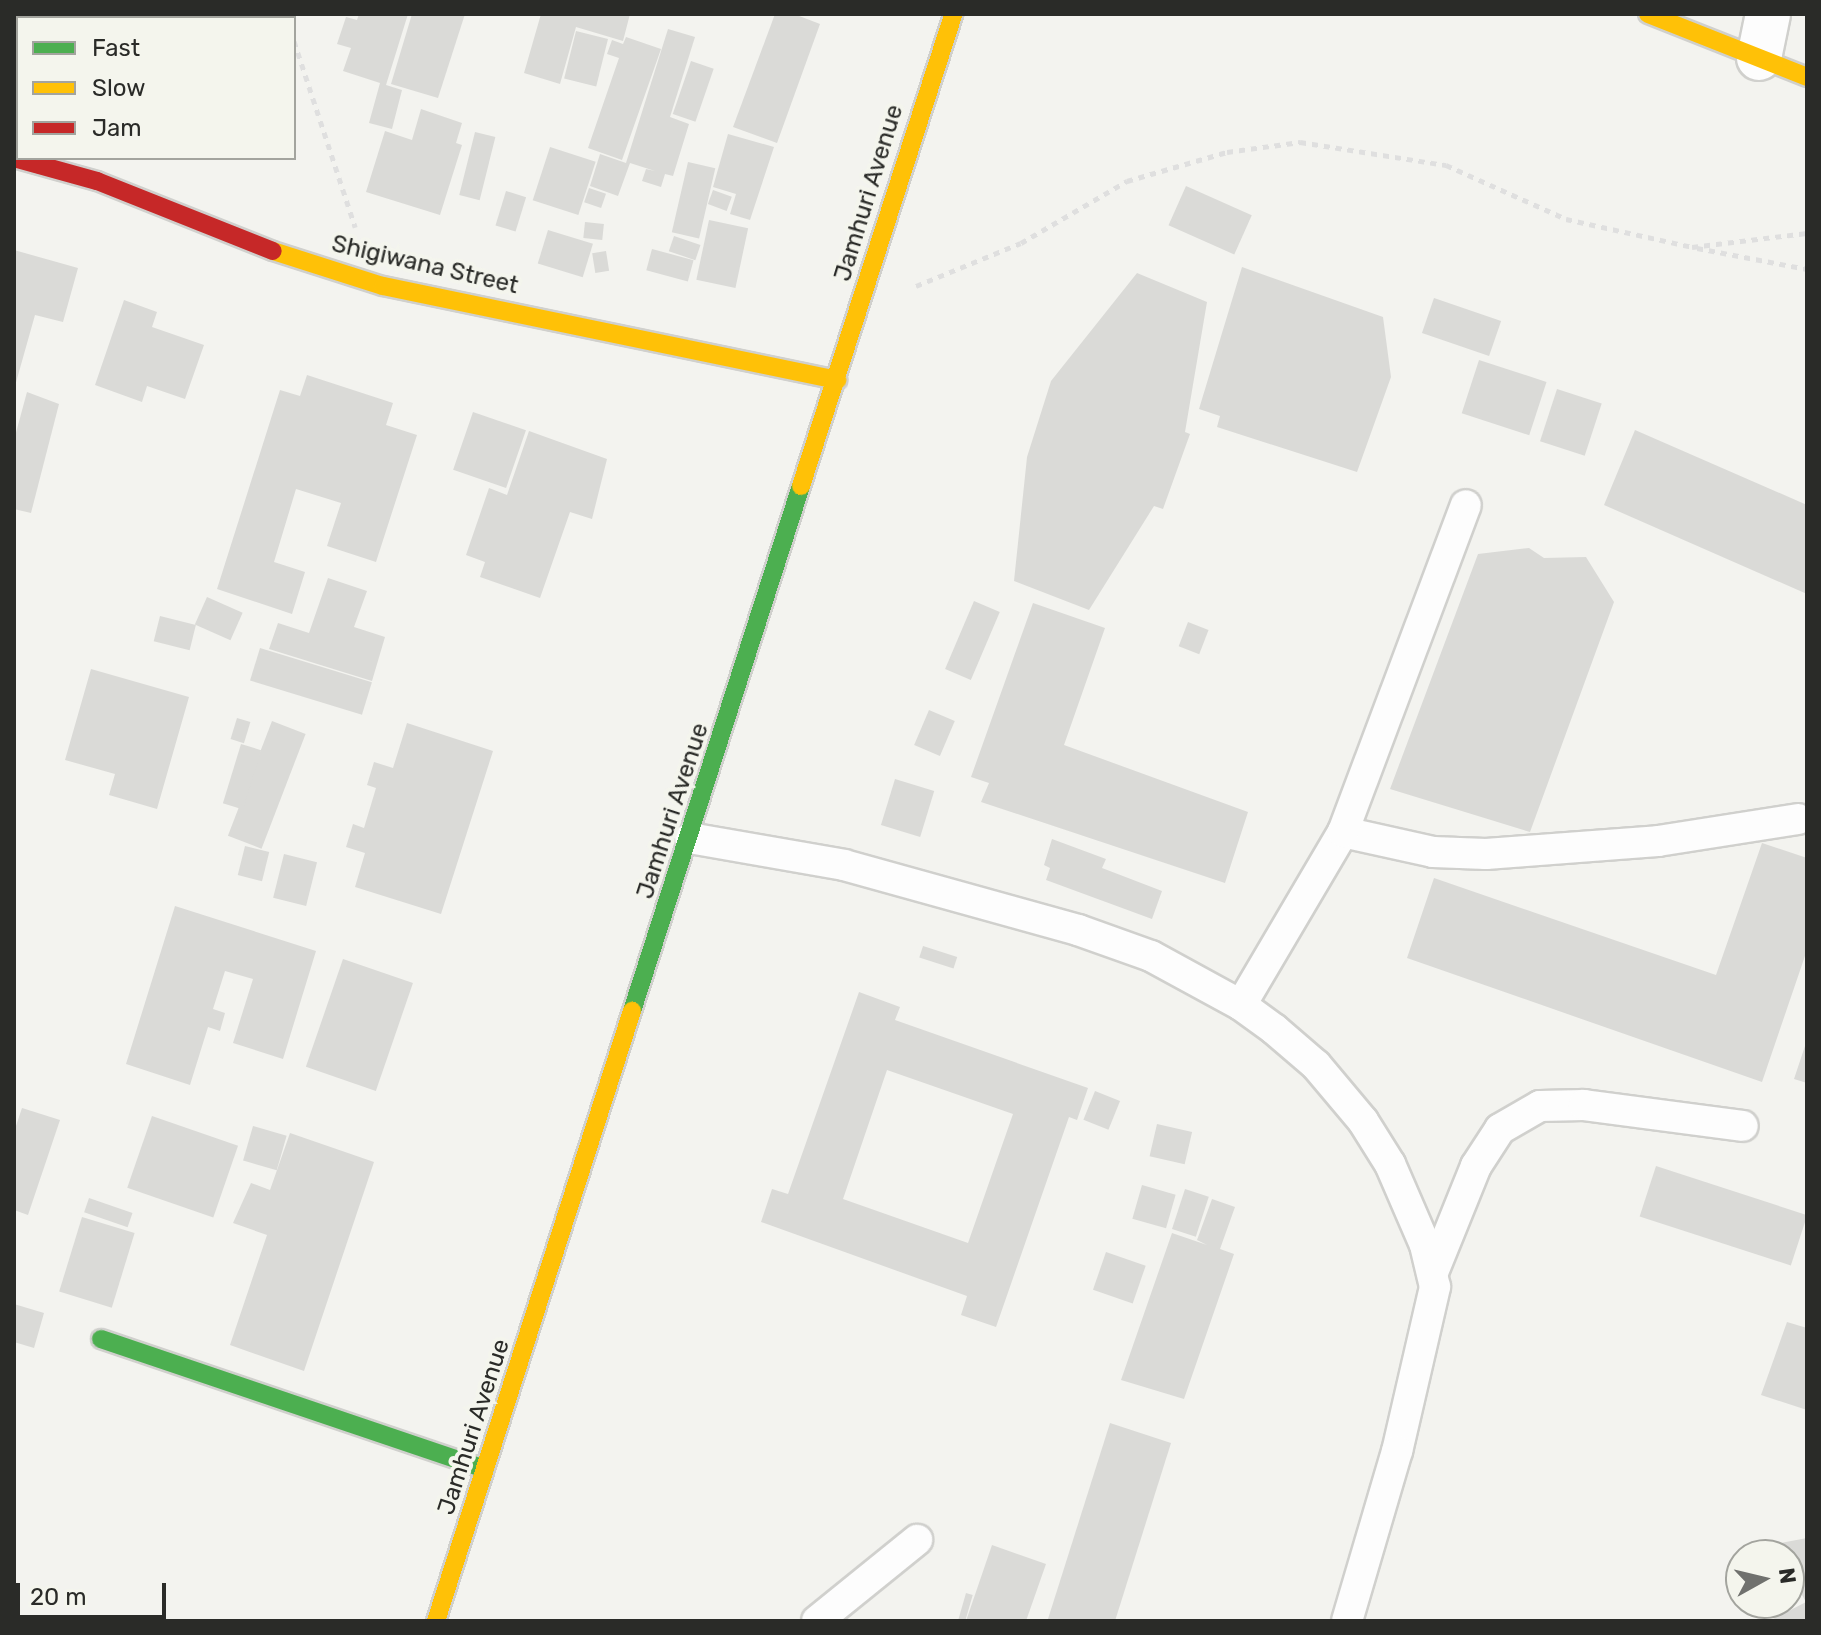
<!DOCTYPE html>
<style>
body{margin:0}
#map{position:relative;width:1821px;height:1635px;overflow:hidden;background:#f3f3ef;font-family:Rubik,sans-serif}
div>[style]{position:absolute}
.building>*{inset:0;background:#dadad7;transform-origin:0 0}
.path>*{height:5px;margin-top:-2.5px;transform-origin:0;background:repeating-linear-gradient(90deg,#dfdfdf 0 6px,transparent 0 12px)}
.roads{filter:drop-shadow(2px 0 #d0d0cd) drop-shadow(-2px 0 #d0d0cd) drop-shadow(0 2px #d0d0cd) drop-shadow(0 -2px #d0d0cd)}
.lane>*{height:30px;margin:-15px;padding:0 15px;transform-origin:15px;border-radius:15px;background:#fdfdfd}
.street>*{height:44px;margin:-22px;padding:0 22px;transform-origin:22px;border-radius:22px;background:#fdfdfd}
.fast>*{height:18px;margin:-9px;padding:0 9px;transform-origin:9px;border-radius:9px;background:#4caf50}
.slow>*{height:18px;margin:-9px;padding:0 9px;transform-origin:9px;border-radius:9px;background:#ffc107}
.jam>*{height:18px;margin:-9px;padding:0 9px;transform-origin:9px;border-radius:9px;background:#c62828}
span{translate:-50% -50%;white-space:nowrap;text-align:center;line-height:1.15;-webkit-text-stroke:8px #f4f5ed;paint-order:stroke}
.street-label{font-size:24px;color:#2a2b28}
.frame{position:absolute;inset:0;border:16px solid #2a2b28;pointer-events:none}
.legend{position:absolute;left:16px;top:16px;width:280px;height:144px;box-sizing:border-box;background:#f4f5ed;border:2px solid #a3a49e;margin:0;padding:10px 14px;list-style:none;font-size:24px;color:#2a2b28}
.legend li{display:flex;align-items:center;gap:16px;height:40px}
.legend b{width:40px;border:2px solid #a3a49e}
.north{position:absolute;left:1725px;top:1539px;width:80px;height:80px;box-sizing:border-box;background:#f4f5ed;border:2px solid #a3a49e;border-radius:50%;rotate:82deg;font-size:22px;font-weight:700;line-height:32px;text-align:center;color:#2a2b28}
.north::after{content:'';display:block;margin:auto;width:28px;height:36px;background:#70716e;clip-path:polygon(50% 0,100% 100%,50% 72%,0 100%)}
.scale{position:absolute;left:16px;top:1583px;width:150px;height:36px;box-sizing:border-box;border:4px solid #2a2b28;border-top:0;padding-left:10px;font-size:24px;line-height:28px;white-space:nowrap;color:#2a2b28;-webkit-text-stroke:6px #f4f5ed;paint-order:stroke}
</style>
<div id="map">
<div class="building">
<div style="clip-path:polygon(359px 14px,408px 14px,386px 85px,402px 90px,392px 129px,369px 123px,380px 83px,343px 71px,351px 48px,337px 44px,346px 17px,357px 20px)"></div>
<div style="clip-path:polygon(412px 14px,465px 14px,438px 98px,391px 84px)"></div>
<div style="clip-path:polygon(541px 14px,630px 14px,623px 41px,576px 27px,560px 84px,524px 73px)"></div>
<div style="clip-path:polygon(775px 14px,794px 14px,820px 24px,777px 143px,733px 127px)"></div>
<div style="clip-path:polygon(668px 29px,695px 37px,670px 117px,689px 124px,673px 176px,665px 174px,661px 187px,642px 181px,646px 169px,655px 171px,630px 163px,618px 196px,590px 186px,600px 154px,626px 163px)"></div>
<div style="left:576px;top:31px;width:33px;height:49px;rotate:14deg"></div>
<div style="clip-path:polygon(626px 37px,661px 49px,622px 160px,588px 148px,619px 58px,607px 54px,612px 40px,623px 44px)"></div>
<div style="left:691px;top:61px;width:24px;height:56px;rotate:19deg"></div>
<div style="clip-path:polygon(421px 109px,462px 123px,456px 143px,462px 145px,440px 215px,366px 192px,385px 131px,412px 140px)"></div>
<div style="left:475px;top:132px;width:21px;height:65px;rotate:14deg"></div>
<div style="clip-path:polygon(728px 134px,774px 147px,750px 220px,730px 214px,736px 194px,713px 187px)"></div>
<div style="left:550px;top:147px;width:48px;height:56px;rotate:18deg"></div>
<div style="left:688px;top:162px;width:28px;height:72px;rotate:13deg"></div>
<div style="left:1186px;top:186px;width:72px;height:43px;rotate:24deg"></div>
<div style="left:589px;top:188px;width:18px;height:15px;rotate:19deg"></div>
<div style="left:713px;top:190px;width:20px;height:15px;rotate:20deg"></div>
<div style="left:506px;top:191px;width:21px;height:36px;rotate:17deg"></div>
<div style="left:709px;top:220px;width:40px;height:61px;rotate:12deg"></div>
<div style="left:585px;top:222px;width:19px;height:16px;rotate:6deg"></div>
<div style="left:548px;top:230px;width:47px;height:35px;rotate:17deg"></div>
<div style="left:674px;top:236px;width:28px;height:16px;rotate:19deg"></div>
<div style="left:652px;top:249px;width:43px;height:22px;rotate:15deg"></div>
<div style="clip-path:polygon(14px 250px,78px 268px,63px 322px,35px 315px,15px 386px)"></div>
<div style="left:606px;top:251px;width:20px;height:14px;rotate:81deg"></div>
<div style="clip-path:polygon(1242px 267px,1383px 317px,1391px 377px,1357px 472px,1217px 427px,1220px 416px,1199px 409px)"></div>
<div style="clip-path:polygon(1137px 273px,1207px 302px,1185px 432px,1190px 434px,1163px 509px,1154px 506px,1089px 610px,1014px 581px,1027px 457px,1051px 381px)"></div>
<div style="left:1434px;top:298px;width:71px;height:37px;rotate:19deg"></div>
<div style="clip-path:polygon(124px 300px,157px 312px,152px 327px,204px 345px,185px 399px,147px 386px,142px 402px,95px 385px)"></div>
<div style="left:1479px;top:360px;width:71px;height:56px;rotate:18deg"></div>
<div style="clip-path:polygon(307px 375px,393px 403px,386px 425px,417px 435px,376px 562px,327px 546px,341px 503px,296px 489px,274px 562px,305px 572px,292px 614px,217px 589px,280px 390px,300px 396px)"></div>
<div style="left:1557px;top:389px;width:47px;height:55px;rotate:18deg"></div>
<div style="clip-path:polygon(27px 392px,59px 404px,31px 513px,14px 509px,14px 440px)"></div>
<div style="left:473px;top:412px;width:56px;height:61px;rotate:19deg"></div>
<div style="clip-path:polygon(1635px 430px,1807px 505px,1807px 594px,1604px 505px)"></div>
<div style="clip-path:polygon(529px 431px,607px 459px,592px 519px,570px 512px,540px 598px,480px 577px,485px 562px,466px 555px,489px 488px,507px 495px)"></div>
<div style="clip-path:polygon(1529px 548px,1544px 558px,1586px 557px,1614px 602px,1530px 832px,1390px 789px,1478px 554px)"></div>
<div style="clip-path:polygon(328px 578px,367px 591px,354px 627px,385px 637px,372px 681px,269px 649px,278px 623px,309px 633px)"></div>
<div style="left:207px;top:597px;width:39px;height:30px;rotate:24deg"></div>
<div style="left:974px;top:601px;width:28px;height:74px;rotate:23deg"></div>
<div style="clip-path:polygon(1033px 603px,1105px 628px,1064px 745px,1248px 812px,1225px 883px,981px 802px,989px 783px,971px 777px)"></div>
<div style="left:160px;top:616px;width:37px;height:26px;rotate:14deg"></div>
<div style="left:1188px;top:622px;width:22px;height:26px;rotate:21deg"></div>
<div style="left:260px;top:648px;width:117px;height:34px;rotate:17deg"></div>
<div style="clip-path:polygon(91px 669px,189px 697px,157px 809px,109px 795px,115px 774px,65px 760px)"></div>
<div style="left:929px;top:710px;width:28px;height:38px;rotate:23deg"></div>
<div style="left:237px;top:718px;width:14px;height:22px;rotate:17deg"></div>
<div style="left:272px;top:721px;width:36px;height:123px;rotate:21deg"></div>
<div style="clip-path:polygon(407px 723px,493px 751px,441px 914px,355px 887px,365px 853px,346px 847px,353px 824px,364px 828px,376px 788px,367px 785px,374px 762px,393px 768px)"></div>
<div style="left:241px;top:744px;width:21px;height:62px;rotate:17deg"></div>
<div style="left:895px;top:779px;width:41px;height:48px;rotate:17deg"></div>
<div style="clip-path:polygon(1052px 839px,1106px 859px,1102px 868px,1162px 891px,1152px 919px,1046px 880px,1050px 868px,1044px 865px)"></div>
<div style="clip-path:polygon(1762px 843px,1807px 858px,1807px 950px,1762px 1082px,1407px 958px,1434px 878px,1716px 975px)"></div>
<div style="left:245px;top:846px;width:25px;height:30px;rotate:14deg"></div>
<div style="left:284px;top:854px;width:34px;height:45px;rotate:14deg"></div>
<div style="clip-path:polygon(175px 906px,316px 951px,283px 1059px,233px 1043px,253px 979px,225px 971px,213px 1009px,225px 1013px,220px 1031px,208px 1027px,190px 1085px,126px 1064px)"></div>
<div style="left:923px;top:946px;width:36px;height:12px;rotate:18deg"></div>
<div style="left:343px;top:959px;width:74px;height:114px;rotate:19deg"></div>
<div style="clip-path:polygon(evenodd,859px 992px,900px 1007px,895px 1020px,1088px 1088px,1077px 1120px,1069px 1117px,996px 1327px,961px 1315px,967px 1296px,761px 1222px,772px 1189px,788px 1194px,859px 992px,887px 1070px,1013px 1114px,968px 1243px,843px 1199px,887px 1070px)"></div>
<div style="clip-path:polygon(1806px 1043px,1807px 1043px,1807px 1083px,1794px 1079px)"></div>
<div style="left:1095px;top:1091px;width:27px;height:31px;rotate:22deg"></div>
<div style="clip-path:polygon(22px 1108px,60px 1120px,28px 1215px,14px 1210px,14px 1132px)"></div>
<div style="left:152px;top:1116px;width:91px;height:76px;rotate:19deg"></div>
<div style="left:1157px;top:1124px;width:36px;height:33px;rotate:13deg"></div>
<div style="left:253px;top:1126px;width:35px;height:36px;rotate:16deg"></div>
<div style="clip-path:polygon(290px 1133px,374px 1162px,304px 1371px,230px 1345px,267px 1235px,233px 1223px,251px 1183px,270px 1190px)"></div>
<div style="left:1656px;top:1166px;width:159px;height:53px;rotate:18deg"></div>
<div style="left:1142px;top:1185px;width:35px;height:35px;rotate:16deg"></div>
<div style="left:1185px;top:1189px;width:25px;height:42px;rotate:18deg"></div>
<div style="left:89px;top:1198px;width:46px;height:15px;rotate:19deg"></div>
<div style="clip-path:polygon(1212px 1199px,1235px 1207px,1220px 1249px,1234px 1254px,1184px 1399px,1121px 1380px,1172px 1233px,1207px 1245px,1197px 1240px)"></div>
<div style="left:82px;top:1217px;width:55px;height:78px;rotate:17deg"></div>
<div style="left:1106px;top:1252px;width:42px;height:40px;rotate:19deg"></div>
<div style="clip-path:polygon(14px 1304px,44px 1313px,34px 1348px,14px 1342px)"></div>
<div style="clip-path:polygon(1787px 1322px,1807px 1328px,1807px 1410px,1761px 1395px)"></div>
<div style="clip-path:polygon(1110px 1423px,1171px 1443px,1115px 1621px,1053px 1621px,1048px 1619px)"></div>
<div style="clip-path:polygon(1807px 1538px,1807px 1621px,1769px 1621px,1806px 1602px,1789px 1572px,1789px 1555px,1778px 1555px,1775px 1544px)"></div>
<div style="clip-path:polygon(992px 1545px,1046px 1564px,1026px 1621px,966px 1621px)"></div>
<div style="left:966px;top:1593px;width:7px;height:30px;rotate:16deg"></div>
</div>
<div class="path">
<div style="left:285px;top:14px;width:4px;rotate:76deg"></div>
<div style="left:230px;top:18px;width:4px;rotate:-76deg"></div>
<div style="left:294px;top:41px;width:196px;rotate:71.8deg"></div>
<div style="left:1697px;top:248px;width:112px;rotate:10.8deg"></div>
<div style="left:916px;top:286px;width:113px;rotate:-22.3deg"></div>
<div style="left:1021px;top:243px;width:123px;rotate:-30.3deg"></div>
<div style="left:1127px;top:181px;width:104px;rotate:-16.2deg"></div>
<div style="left:1227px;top:152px;width:74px;rotate:-7.8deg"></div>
<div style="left:1300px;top:142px;width:148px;rotate:9deg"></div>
<div style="left:1446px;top:165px;width:132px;rotate:24.2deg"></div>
<div style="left:1566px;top:219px;width:129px;rotate:12.5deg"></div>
<div style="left:1692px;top:247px;width:116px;rotate:-6.9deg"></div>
</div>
<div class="roads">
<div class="lane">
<div style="left:1343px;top:832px;width:92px;rotate:12.5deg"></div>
<div style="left:1433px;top:852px;width:53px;rotate:2.2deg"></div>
<div style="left:1486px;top:854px;width:172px;rotate:-4.3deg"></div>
<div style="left:1658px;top:841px;width:142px;rotate:-8.9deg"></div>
<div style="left:690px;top:838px;width:156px;rotate:9.9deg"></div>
<div style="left:844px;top:865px;width:243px;rotate:15.5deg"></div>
<div style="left:1078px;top:930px;width:77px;rotate:19.6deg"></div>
<div style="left:1151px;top:956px;width:102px;rotate:28.6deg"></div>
<div style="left:1241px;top:1005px;width:41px;rotate:36deg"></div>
<div style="left:1274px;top:1029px;width:55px;rotate:40.6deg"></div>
<div style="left:1316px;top:1065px;width:73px;rotate:50deg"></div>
<div style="left:1363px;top:1121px;width:51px;rotate:57.9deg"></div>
<div style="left:1390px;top:1164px;width:88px;rotate:66.6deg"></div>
<div style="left:1425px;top:1245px;width:43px;rotate:76.6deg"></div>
<div style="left:1435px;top:1287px;width:168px;rotate:103deg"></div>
<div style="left:1397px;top:1451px;width:177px;rotate:106.4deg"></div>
<div style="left:1241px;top:1005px;width:201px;rotate:-59.5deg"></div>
<div style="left:1343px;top:832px;width:349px;rotate:-69.4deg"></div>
<div style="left:1434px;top:1270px;width:112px;rotate:-68deg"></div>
<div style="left:1476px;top:1166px;width:44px;rotate:-57deg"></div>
<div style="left:1500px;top:1129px;width:46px;rotate:-29.9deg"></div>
<div style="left:1540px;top:1106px;width:44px;rotate:-1.3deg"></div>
<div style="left:1584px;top:1105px;width:160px;rotate:7.5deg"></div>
<div style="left:817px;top:1621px;width:129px;rotate:-39deg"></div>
</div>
<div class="street">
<div style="left:1759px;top:58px;width:45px;rotate:-78.4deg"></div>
</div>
<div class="fast">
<div style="left:632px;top:1011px;width:552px;rotate:-72.16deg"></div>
<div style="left:101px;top:1339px;width:405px;rotate:18.7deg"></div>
</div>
<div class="slow">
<div style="left:1648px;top:14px;width:171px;rotate:21.6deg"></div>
<div style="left:273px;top:251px;width:115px;rotate:17.7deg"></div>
<div style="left:383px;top:286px;width:464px;rotate:11.7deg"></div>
<div style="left:801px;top:486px;width:496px;rotate:-72.1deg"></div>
<div style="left:436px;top:1621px;width:641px;rotate:-72.19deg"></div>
</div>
<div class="jam">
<div style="left:14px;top:158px;width:86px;rotate:15.5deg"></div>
<div style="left:97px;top:181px;width:189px;rotate:21.7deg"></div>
</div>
</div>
<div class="street-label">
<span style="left:869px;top:193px;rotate:-73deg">Jamhuri Avenue</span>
<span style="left:425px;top:265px;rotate:13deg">Shigiwana Street</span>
<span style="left:673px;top:811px;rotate:-72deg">Jamhuri Avenue</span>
<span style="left:474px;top:1427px;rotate:-72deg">Jamhuri Avenue</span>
</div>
<div class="frame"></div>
<ul class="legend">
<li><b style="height:10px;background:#4caf50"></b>Fast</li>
<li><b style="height:10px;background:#ffc107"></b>Slow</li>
<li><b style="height:10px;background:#c62828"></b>Jam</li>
</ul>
<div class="north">N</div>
<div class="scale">20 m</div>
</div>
